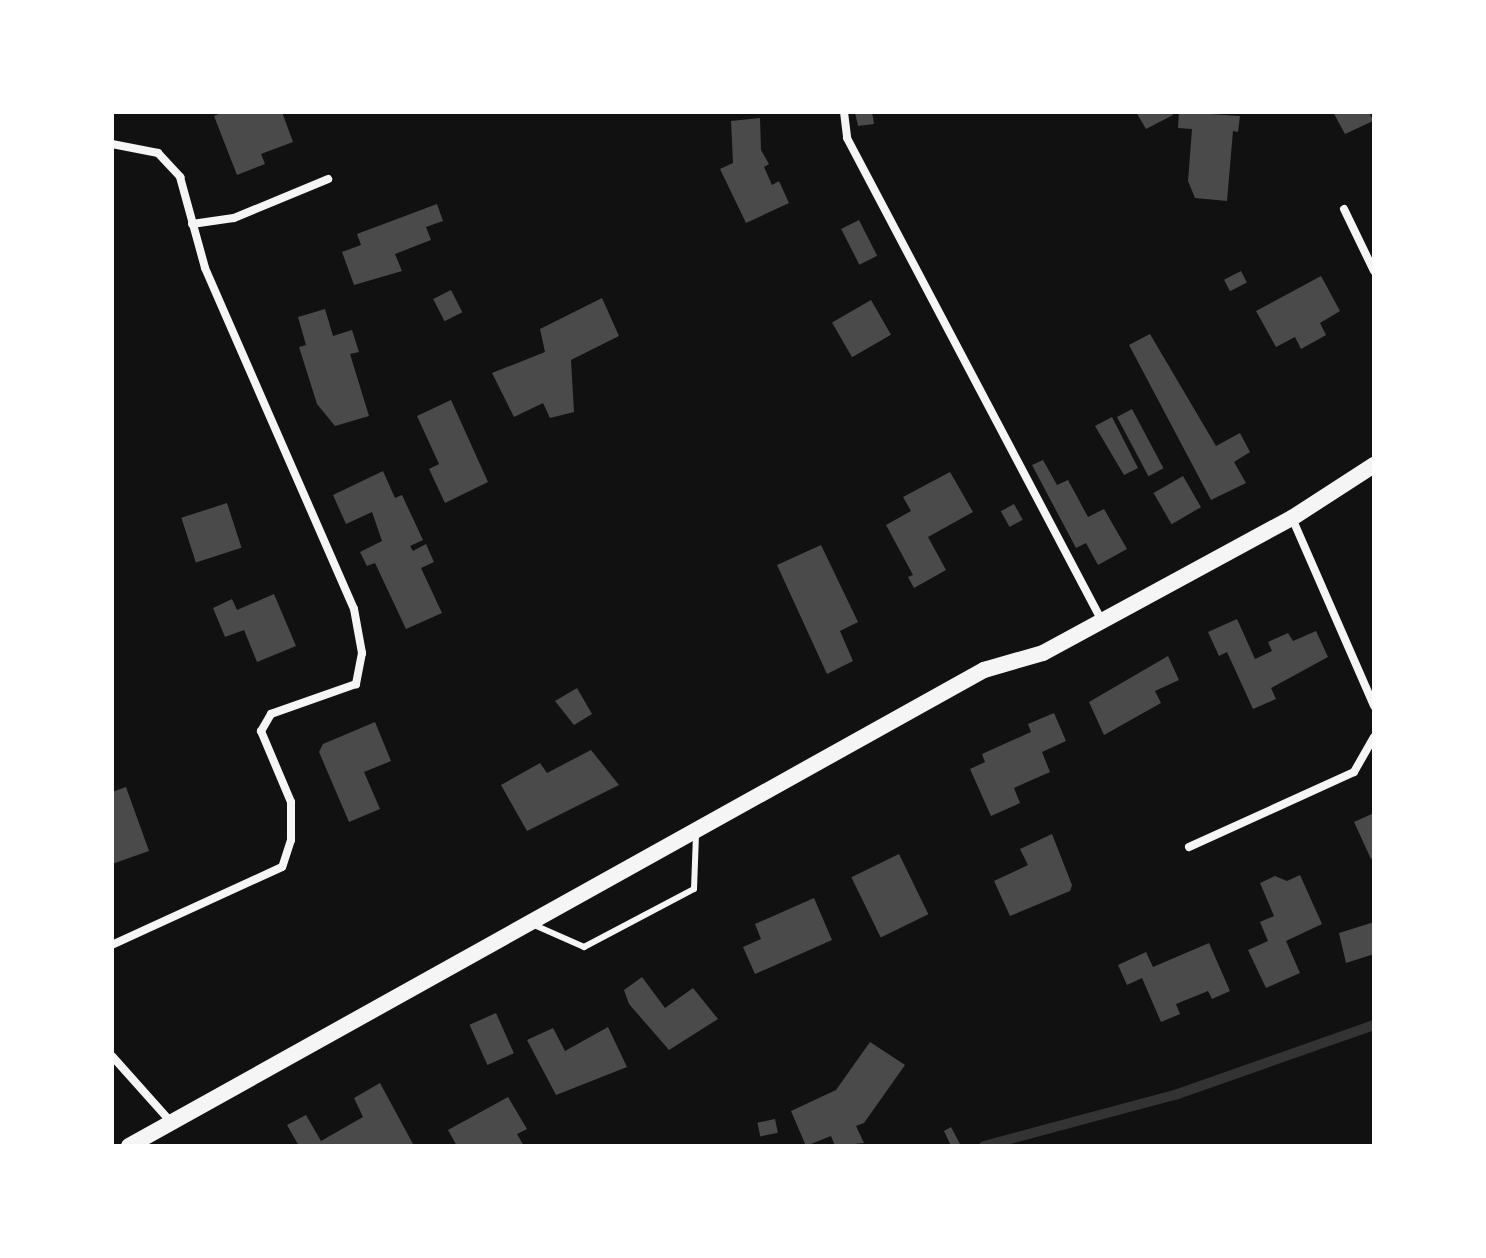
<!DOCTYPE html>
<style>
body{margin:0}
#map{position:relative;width:1486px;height:1258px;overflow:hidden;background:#111;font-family:Mulish,sans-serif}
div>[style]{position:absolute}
.stream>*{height:10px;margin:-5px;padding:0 5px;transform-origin:5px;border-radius:5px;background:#333}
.building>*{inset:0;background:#4a4a4a;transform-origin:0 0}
.service>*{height:6px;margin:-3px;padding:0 3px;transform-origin:3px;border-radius:3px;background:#f5f5f5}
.minor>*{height:8px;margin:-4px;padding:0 4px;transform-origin:4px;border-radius:4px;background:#f5f5f5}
.secondary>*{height:16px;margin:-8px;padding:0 8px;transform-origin:8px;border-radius:8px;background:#f5f5f5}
span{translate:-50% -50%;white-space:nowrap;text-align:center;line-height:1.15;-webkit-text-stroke:7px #fff;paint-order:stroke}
.frame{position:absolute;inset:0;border:114px solid #fff;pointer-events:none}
</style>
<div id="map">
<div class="stream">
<div style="left:984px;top:1146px;width:198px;rotate:-15deg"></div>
<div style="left:1175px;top:1095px;width:211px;rotate:-19.4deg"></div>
</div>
<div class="building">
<div style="clip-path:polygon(224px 112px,282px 112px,293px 142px,261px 154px,265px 164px,237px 175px,214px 116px)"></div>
<div style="clip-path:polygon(855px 112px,872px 112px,874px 124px,858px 126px)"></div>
<div style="clip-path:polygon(1136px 112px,1171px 112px,1173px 115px,1146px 129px)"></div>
<div style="clip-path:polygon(1179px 112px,1240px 116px,1238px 132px,1233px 131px,1227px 201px,1195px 198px,1188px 181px,1192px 129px,1178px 128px)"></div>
<div style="clip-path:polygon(1333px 112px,1369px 112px,1373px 121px,1345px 134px)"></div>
<div style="clip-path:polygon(760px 118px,761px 150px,769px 164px,764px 167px,772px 185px,779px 181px,789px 203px,746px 223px,720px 169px,733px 163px,731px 121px)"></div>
<div style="clip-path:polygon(437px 204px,443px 221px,426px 227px,431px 240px,395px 254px,402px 271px,354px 285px,342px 252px,361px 245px,357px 234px)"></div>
<div style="left:859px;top:220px;width:40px;height:20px;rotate:63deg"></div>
<div style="left:1241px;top:271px;width:13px;height:19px;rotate:63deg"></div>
<div style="clip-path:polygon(1321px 276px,1340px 311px,1320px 323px,1326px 335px,1301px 349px,1295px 337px,1276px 347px,1256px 311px)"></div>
<div style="left:451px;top:290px;width:25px;height:20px;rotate:63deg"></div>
<div style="clip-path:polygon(602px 298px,619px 336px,571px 360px,574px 412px,550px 418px,543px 403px,514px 417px,492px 373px,545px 352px,540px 329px)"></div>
<div style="left:871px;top:300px;width:40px;height:45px;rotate:60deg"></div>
<div style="clip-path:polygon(325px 309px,333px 336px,352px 330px,359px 352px,350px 354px,369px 416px,335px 426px,317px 404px,299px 347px,306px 345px,298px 317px)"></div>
<div style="clip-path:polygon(1150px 334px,1216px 446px,1240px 433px,1250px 452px,1234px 462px,1246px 483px,1211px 500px,1129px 345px)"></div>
<div style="clip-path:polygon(451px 400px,488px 482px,445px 503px,429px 469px,439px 464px,417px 416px)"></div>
<div style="left:1132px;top:409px;width:67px;height:17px;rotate:62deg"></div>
<div style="clip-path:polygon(1112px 417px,1138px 468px,1124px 475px,1095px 426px)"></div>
<div style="clip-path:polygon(1043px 460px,1057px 485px,1068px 480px,1088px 517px,1104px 509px,1127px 549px,1098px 565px,1086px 543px,1076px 548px,1032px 465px)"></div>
<div style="clip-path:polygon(383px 471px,395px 498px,402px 495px,423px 540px,410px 546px,413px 551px,426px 544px,434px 562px,421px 568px,442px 613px,406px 629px,375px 563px,367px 566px,360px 552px,382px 541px,372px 512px,346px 524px,333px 495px)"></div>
<div style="clip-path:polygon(950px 472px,973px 512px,928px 537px,946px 570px,914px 588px,908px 577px,913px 575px,886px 525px,911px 511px,903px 497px)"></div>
<div style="left:1183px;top:476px;width:36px;height:34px;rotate:60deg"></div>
<div style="left:227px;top:503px;width:47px;height:48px;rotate:72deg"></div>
<div style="left:1014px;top:504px;width:18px;height:15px;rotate:61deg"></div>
<div style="clip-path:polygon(821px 545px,858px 622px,840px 631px,853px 661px,827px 674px,777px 565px)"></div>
<div style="clip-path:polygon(274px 594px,296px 646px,257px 662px,244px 630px,225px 637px,213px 608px,232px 599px,237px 610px)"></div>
<div style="clip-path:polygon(1237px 619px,1255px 659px,1272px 651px,1268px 642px,1288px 633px,1293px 641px,1316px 631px,1328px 657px,1271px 688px,1276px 699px,1253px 709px,1227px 652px,1219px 656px,1208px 632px)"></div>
<div style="clip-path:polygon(1168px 656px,1179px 680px,1155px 691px,1161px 703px,1104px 735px,1089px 702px)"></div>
<div style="clip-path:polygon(577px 688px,592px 714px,574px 725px,555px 701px)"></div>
<div style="clip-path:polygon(1054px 713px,1066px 741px,1042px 752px,1050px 772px,1014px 788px,1020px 803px,991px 816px,970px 769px,985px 762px,982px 754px,1031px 732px,1028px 724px)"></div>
<div style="clip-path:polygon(375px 722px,391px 761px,364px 772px,380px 809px,349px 822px,319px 752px,323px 744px)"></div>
<div style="clip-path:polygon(591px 750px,619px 785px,527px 831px,501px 785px,540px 763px,547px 773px)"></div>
<div style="clip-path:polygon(126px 787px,149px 851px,112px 864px,112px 792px)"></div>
<div style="clip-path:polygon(1374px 813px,1374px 858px,1371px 859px,1354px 822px)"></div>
<div style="clip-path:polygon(1052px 834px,1072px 885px,1070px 891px,1010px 916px,994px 881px,1028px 865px,1020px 849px)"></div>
<div style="left:899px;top:854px;width:67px;height:53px;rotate:64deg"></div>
<div style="clip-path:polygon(1300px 875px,1322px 924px,1286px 941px,1300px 973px,1266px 988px,1248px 950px,1268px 941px,1260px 922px,1274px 916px,1260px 883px,1275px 876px,1287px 881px)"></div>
<div style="clip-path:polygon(814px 898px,832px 940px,755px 974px,743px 947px,761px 939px,755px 924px)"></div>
<div style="clip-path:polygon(1374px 922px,1374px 954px,1346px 963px,1339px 933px)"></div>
<div style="clip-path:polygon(1209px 943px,1230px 991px,1212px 999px,1208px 991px,1176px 1004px,1180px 1014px,1161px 1022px,1142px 978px,1127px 985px,1118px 965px,1146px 952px,1153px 967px)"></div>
<div style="clip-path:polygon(642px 977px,665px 1008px,693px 988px,718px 1019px,669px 1050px,629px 1004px,624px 990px)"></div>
<div style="left:496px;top:1013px;width:44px;height:29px;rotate:66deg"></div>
<div style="clip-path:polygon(608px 1027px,627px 1067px,556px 1095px,527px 1040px,553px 1028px,565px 1051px)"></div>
<div style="clip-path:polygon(870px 1042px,905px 1065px,864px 1123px,856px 1126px,864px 1143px,835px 1146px,831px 1136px,806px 1146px,791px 1111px,836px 1090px)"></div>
<div style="clip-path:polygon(380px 1083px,413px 1144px,299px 1146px,287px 1125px,306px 1115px,321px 1141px,363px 1117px,354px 1098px)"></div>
<div style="clip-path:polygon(508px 1097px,527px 1129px,517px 1134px,524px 1146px,457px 1146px,448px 1130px)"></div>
<div style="left:775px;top:1119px;width:14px;height:18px;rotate:78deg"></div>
<div style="clip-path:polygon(951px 1127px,961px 1146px,951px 1146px,944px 1131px)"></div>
</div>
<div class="service">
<div style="left:532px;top:924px;width:57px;rotate:23.9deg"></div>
<div style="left:584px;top:947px;width:124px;rotate:-27.8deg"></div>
<div style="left:694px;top:889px;width:55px;rotate:-87.9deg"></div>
</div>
<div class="minor">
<div style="left:844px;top:112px;width:26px;rotate:83deg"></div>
<div style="left:847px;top:138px;width:546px;rotate:62.17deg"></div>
<div style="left:112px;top:144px;width:47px;rotate:11.1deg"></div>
<div style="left:158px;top:153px;width:33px;rotate:47deg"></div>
<div style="left:180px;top:177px;width:94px;rotate:74.6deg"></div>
<div style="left:205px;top:268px;width:372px;rotate:66.4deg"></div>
<div style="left:354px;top:609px;width:45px;rotate:79.7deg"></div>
<div style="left:362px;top:653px;width:32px;rotate:101deg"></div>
<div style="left:356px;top:684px;width:90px;rotate:160.6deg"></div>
<div style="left:271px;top:714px;width:20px;rotate:120deg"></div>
<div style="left:261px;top:731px;width:77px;rotate:67.1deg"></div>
<div style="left:291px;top:802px;width:38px;rotate:90deg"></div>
<div style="left:291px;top:840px;width:28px;rotate:108deg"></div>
<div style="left:282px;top:867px;width:187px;rotate:155.4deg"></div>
<div style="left:1344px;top:209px;width:69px;rotate:64.2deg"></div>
<div style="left:192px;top:224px;width:42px;rotate:-8.1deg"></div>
<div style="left:234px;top:218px;width:102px;rotate:-22.5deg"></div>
<div style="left:1292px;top:518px;width:205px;rotate:66.4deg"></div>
<div style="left:1189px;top:847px;width:181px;rotate:-24.4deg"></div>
<div style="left:1354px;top:772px;width:40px;rotate:-60.3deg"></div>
<div style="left:112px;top:1056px;width:89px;rotate:48.2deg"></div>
</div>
<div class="secondary">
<div style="left:129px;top:1146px;width:979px;rotate:-29.11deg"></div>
<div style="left:984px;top:670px;width:61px;rotate:-16.1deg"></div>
<div style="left:1043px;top:653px;width:283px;rotate:-28.5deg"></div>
<div style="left:1292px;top:518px;width:98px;rotate:-32.9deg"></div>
</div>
<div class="frame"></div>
</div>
